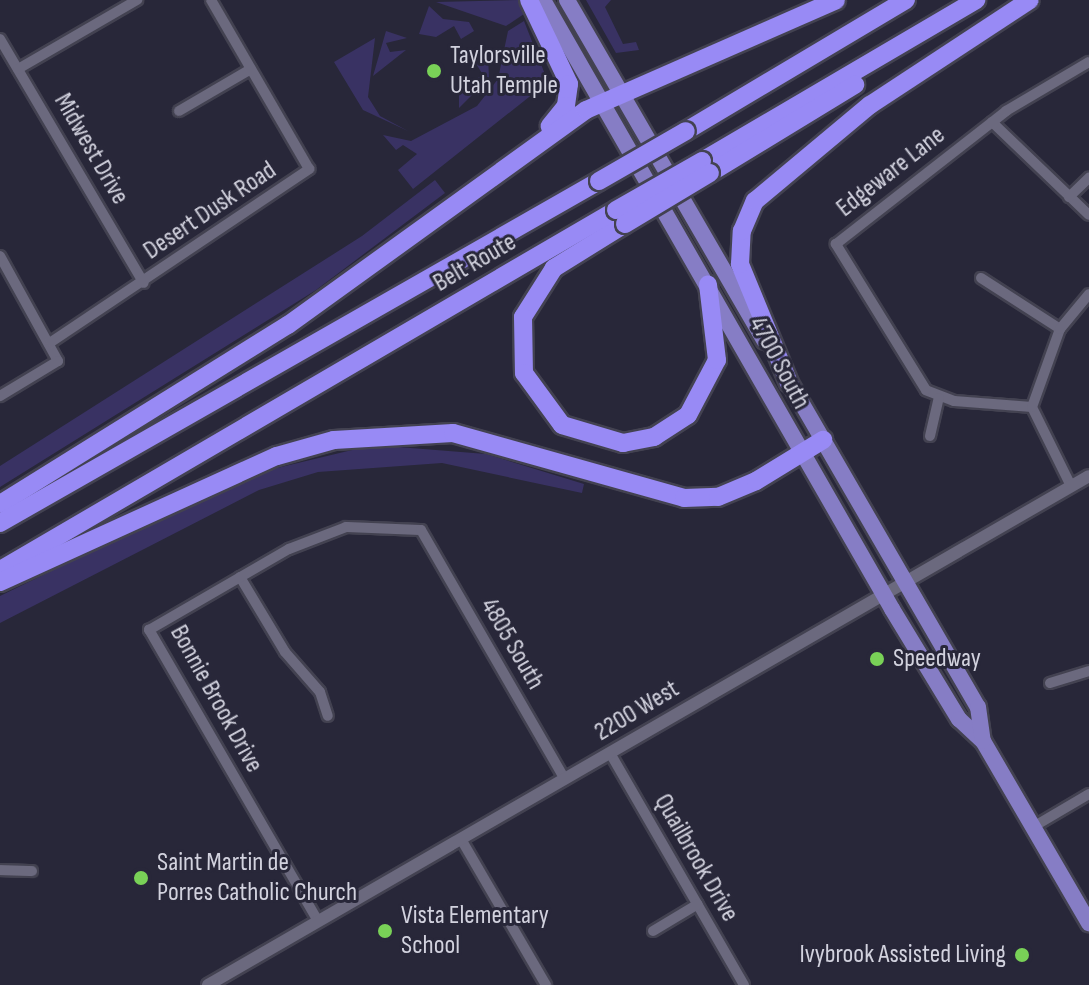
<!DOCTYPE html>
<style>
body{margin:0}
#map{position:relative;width:1089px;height:985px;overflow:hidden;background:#282739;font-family:"Sofia Sans Condensed",sans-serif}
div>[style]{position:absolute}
.green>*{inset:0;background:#393263}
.roads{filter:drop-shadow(2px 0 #434251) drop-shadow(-2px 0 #434251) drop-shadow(0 2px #434251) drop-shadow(0 -2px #434251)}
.minor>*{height:10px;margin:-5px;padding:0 5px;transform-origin:5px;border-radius:5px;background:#6b697e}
.tertiary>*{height:12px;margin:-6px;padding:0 6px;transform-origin:6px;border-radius:6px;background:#6b697e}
.primary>*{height:16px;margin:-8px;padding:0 8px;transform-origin:8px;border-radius:8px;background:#867dc5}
.motorway>*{height:18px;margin:-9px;padding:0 9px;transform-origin:9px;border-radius:9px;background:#988af5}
.bridges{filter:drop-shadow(2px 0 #434251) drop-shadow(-2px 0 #434251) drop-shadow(0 2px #434251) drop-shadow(0 -2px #434251)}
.motorway-bridge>*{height:18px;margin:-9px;padding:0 9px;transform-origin:9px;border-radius:9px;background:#988af5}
.dots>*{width:22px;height:22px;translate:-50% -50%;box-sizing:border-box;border:4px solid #282739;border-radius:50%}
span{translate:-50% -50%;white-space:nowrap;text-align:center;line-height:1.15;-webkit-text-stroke:6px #282739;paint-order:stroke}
.poi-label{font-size:26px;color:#d2d2de}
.left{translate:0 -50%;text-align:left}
.right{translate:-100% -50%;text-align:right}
.street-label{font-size:26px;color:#d2d2de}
</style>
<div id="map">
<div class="green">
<div style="clip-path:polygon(518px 0,524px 14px,506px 26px,436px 2px)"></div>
<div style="clip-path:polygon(586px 0,611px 0,605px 7px,623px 44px,636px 42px,639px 50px,616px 53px)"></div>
<div style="clip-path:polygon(429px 6px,443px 19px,469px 22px,474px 31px,461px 39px,454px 26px,436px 37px,419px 34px)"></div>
<div style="clip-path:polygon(524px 21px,548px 82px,413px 189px,398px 170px,417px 154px,403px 145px,396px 150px,383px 135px,411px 141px,477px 106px,498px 79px,508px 31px)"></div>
<div style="clip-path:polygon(386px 31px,407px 38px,386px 43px,390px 52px,406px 50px,373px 76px)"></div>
<div style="clip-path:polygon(375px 38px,368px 97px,380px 116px,408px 131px,363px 110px,334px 62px)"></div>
<div style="clip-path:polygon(488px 56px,489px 78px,459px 108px,459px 88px,483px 75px,475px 62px)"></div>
<div style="clip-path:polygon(435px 180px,445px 193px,316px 290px,0 487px,0 466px,362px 236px)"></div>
<div style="clip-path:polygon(373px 445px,486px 454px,584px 484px,582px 493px,442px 463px,318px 472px,259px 490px,0 623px,0 596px,248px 475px)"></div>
</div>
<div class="roads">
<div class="minor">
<div style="left:0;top:39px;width:283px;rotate:59.5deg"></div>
<div style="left:18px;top:69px;width:138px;rotate:-30.1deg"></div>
<div style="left:179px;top:111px;width:83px;rotate:-30.3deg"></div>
<div style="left:992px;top:122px;width:134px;rotate:43.8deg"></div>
<div style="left:1069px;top:197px;width:28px;rotate:-44deg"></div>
<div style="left:0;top:256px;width:120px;rotate:61.1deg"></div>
<div style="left:58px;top:361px;width:68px;rotate:148.9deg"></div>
<div style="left:981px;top:278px;width:94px;rotate:32.8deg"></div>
<div style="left:51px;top:342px;width:311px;rotate:-33.8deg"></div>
<div style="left:309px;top:169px;width:195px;rotate:-120.1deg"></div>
<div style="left:1032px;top:407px;width:78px;rotate:-175.6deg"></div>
<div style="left:954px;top:401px;width:30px;rotate:-159deg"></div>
<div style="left:926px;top:390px;width:172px;rotate:-121.7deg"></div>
<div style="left:836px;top:244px;width:216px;rotate:-38deg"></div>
<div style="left:1006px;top:111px;width:96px;rotate:-30.6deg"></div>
<div style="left:930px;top:436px;width:39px;rotate:-77deg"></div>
<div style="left:1071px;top:486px;width:88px;rotate:-116.3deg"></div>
<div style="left:1032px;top:407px;width:83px;rotate:-70.3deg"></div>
<div style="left:1060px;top:329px;width:45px;rotate:-50.4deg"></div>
<div style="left:240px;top:577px;width:87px;rotate:59deg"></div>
<div style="left:285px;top:652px;width:53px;rotate:48.8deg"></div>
<div style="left:320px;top:692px;width:25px;rotate:72deg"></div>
<div style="left:1050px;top:683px;width:41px;rotate:-17.1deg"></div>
<div style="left:610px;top:753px;width:268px;rotate:60deg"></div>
<div style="left:1033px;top:827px;width:65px;rotate:-30.5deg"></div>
<div style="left:461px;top:839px;width:169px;rotate:59.8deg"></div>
<div style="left:0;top:870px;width:32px;rotate:2deg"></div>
<div style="left:318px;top:921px;width:337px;rotate:-120.1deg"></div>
<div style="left:149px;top:630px;width:162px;rotate:-30.1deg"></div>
<div style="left:289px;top:549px;width:61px;rotate:-21.1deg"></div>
<div style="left:346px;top:527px;width:75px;rotate:2.3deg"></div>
<div style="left:421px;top:530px;width:288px;rotate:60deg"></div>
<div style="left:653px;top:931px;width:52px;rotate:-31deg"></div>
</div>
<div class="tertiary">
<div style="left:208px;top:985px;width:1017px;rotate:-30.02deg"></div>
</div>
<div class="primary">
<div style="left:543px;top:0;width:702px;rotate:60.18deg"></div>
<div style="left:892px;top:609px;width:129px;rotate:58.7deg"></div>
<div style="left:959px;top:719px;width:33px;rotate:43deg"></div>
<div style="left:983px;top:741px;width:211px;rotate:59.8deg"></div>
<div style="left:567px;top:0;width:394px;rotate:59.9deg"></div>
<div style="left:783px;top:371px;width:388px;rotate:59.9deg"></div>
<div style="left:978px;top:707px;width:34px;rotate:82deg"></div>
</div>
<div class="motorway">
<div style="left:529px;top:0;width:93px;rotate:64.5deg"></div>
<div style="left:569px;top:84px;width:22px;rotate:98deg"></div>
<div style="left:566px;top:106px;width:26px;rotate:129deg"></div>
<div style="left:686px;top:131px;width:256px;rotate:-30.8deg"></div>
<div style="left:702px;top:161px;width:318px;rotate:-30.4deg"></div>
<div style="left:710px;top:173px;width:170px;rotate:-31.3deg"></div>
<div style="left:625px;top:224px;width:84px;rotate:148.2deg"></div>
<div style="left:554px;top:268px;width:58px;rotate:122.3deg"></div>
<div style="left:523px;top:317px;width:56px;rotate:89deg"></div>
<div style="left:524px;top:373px;width:64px;rotate:53.8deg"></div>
<div style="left:562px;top:425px;width:64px;rotate:16.4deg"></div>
<div style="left:623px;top:443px;width:32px;rotate:-11deg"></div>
<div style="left:654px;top:437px;width:40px;rotate:-32.9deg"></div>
<div style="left:688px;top:415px;width:62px;rotate:-62.2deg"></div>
<div style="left:717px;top:360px;width:76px;rotate:-96.8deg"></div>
<div style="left:789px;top:383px;width:129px;rotate:-112.4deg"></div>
<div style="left:740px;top:264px;width:33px;rotate:-87deg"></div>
<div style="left:742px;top:231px;width:33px;rotate:-67deg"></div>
<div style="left:755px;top:201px;width:150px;rotate:-39.9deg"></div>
<div style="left:870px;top:105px;width:191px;rotate:-33.3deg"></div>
<div style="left:0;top:504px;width:339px;rotate:-31.9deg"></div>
<div style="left:288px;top:325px;width:367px;rotate:-35.8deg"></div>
<div style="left:586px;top:110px;width:273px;rotate:-23.7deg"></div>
<div style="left:0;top:523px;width:690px;rotate:-29.72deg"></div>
<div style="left:2px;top:569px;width:711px;rotate:-30.31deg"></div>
<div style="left:0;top:582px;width:304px;rotate:-24.5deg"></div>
<div style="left:277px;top:456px;width:59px;rotate:-15.7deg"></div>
<div style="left:334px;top:440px;width:119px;rotate:-3.4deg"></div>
<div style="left:453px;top:433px;width:240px;rotate:15.7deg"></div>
<div style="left:684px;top:498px;width:34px;rotate:-2deg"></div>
<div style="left:718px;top:497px;width:41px;rotate:-22.8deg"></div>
<div style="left:756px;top:481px;width:79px;rotate:-31.5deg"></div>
</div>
</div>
<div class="bridges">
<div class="motorway-bridge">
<div style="left:599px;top:181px;width:100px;rotate:-29.9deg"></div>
<div style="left:616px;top:210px;width:99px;rotate:-29.7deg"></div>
<div style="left:625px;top:224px;width:99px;rotate:-31deg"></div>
</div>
</div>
<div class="dots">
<div style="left:434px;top:71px;background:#79d157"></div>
<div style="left:877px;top:659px;background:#79d157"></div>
<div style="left:141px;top:878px;background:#79d157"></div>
<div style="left:385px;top:931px;background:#79d157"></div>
<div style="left:1022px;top:955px;background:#79d157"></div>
</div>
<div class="poi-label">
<span class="left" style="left:450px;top:71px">Taylorsville<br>Utah Temple</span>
<span class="left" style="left:893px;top:659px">Speedway</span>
<span class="left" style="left:157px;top:878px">Saint Martin de<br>Porres Catholic Church</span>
<span class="left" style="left:401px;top:931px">Vista Elementary<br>School</span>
<span class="right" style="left:1006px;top:955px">Ivybrook Assisted Living</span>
</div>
<div class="street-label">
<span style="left:91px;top:149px;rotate:60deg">Midwest Drive</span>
<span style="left:891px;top:172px;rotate:-38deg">Edgeware Lane</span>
<span style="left:210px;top:211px;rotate:-34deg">Desert Dusk Road</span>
<span style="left:475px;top:263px;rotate:-30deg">Belt Route</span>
<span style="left:779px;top:363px;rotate:62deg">4700 South</span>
<span style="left:512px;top:644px;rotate:60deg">4805 South</span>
<span style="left:216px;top:699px;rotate:61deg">Bonnie Brook Drive</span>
<span style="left:637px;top:711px;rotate:-31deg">2200 West</span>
<span style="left:696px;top:858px;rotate:60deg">Quailbrook Drive</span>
</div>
</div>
